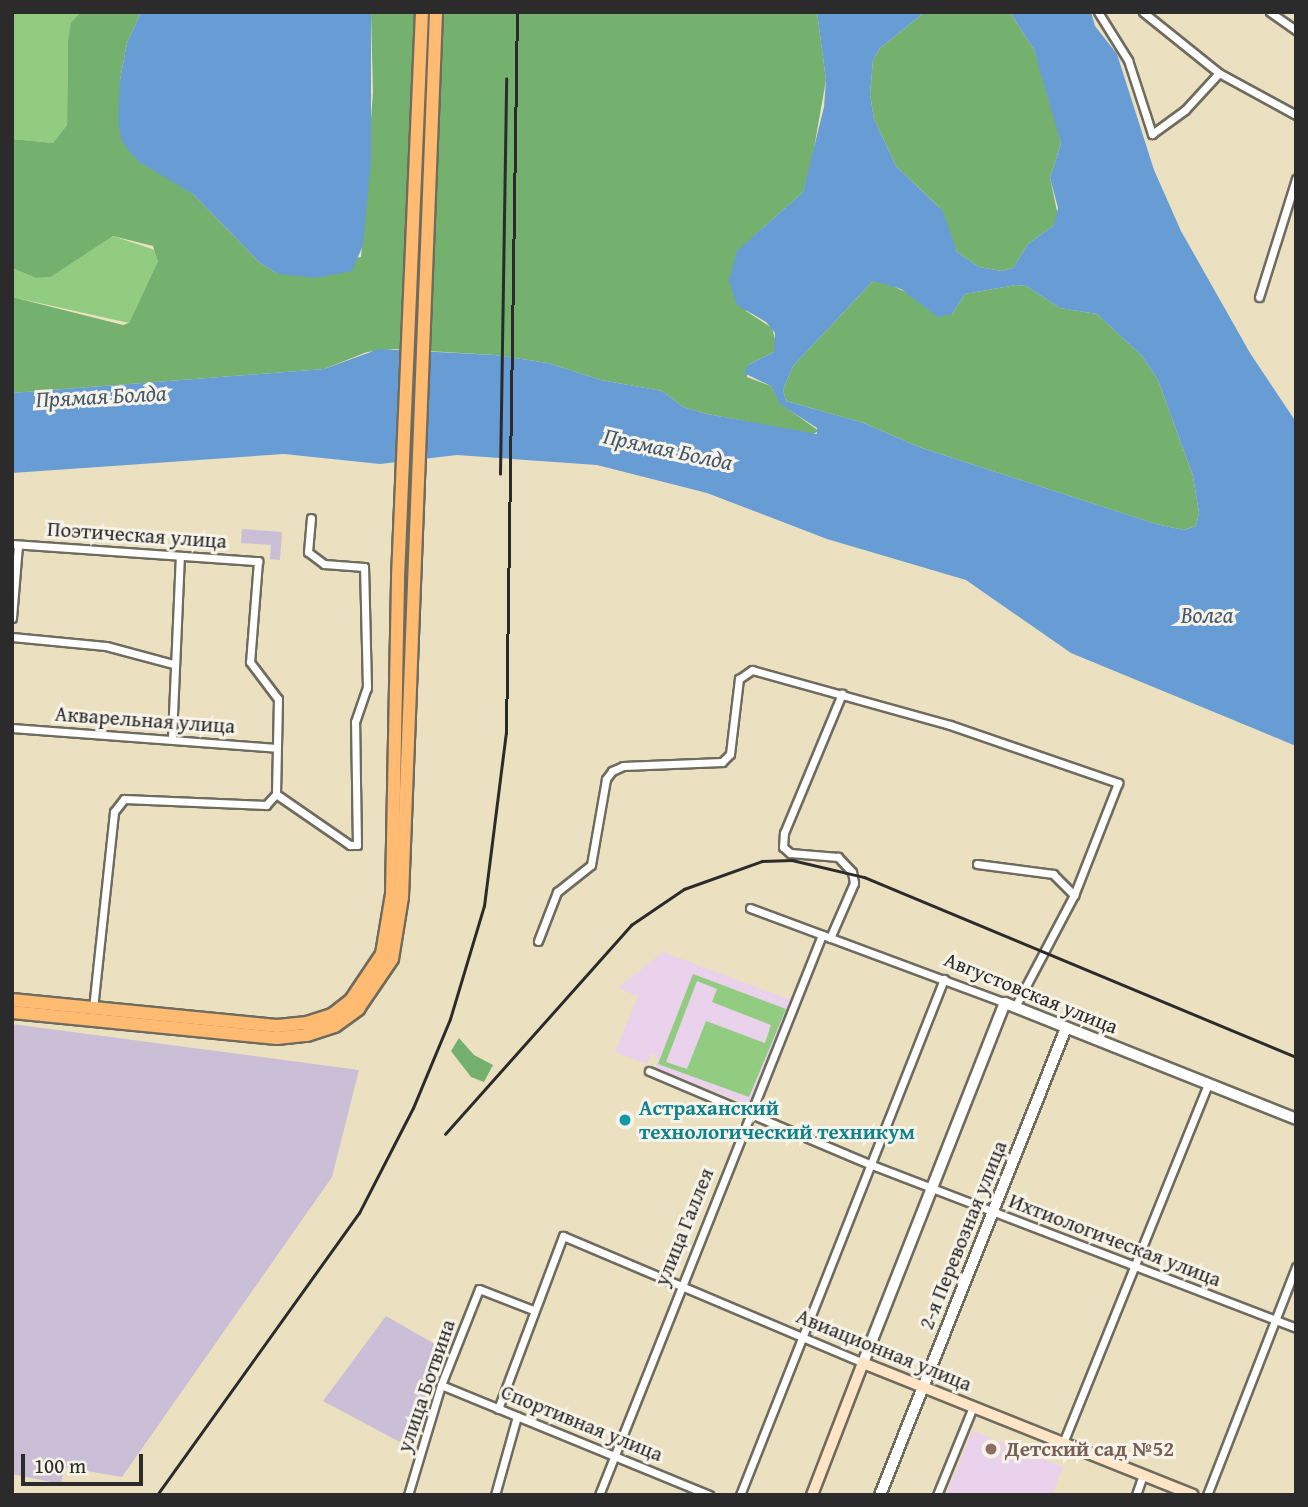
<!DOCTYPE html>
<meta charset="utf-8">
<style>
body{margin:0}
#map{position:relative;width:1308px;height:1507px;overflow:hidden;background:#ebe1c0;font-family:"Gentium Book Plus",serif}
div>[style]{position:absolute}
.built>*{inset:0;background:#ead1ec}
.industrial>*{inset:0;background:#cabfd6}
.green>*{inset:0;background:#91cc80}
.forest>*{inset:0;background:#74b06e}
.water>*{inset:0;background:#679dd4}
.roads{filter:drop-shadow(2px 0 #6e6b5f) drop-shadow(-2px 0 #6e6b5f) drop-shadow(0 2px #6e6b5f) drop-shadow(0 -2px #6e6b5f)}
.minor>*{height:7px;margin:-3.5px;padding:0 3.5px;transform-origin:3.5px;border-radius:3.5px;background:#fff}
.tertiary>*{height:10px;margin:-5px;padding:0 5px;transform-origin:5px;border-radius:5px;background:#fff}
.secondary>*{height:10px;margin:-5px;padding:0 5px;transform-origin:5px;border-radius:5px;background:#ffe4c6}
.trunk>*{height:12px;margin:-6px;padding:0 6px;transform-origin:6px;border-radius:6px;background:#ffbb71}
.rail>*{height:2.5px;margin:-1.25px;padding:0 1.25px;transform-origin:1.25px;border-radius:1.25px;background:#2b2b2b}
.dots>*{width:19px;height:19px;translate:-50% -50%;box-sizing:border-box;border:4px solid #f7f3e8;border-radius:50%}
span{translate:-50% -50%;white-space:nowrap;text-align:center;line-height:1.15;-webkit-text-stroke:6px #f7f3e8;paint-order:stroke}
.street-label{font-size:21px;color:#2b2b2b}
.culture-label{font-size:21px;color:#0d838f;font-weight:700}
.left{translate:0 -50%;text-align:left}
.education-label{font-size:21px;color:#785e54;font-weight:700}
.water-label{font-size:23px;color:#43596f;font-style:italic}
.frame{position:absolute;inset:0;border:14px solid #2b2b2b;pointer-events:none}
.scale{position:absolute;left:21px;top:1454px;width:122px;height:32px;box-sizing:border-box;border:4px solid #2b2b2b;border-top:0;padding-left:9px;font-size:21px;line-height:24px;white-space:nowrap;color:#2b2b2b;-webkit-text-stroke:5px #f7f3e8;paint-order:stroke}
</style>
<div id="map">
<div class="built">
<div style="clip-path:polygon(663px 952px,791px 1000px,749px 1105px,656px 1068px,657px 1056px,651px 1054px,647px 1064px,615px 1052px,638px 996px,618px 988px)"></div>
<div style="clip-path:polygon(972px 1431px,1063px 1467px,1052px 1495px,946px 1495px)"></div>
</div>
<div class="industrial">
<div style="clip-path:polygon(242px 529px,282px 532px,280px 560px,270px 559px,271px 545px,241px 543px)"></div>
<div style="clip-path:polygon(12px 1024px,359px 1070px,332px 1177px,122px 1477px,64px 1467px,61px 1484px,12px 1474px)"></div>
<div style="clip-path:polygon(386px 1316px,447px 1351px,411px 1448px,323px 1401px)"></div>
</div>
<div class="green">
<div style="clip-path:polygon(12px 12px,81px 12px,68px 41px,67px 125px,53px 143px,12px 139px)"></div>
<div style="clip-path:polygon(113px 236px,158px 251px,158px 261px,129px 323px,12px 297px,12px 268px,36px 278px,51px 277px)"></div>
<div style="clip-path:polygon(evenodd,693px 974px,786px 1009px,749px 1097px,658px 1064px,693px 974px,697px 981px,717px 989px,712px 1002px,771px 1025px,765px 1043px,706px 1021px,687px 1069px,666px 1062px,697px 981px)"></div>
</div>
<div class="forest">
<div style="clip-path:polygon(81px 12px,141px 12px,127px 43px,120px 80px,121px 139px,193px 194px,259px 262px,278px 274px,361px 257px,373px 92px,371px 12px,817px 12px,826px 80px,811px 165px,803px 192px,754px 236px,746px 311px,772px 328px,776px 343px,774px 352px,748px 365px,747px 377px,771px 386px,781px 404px,819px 431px,813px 434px,707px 414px,683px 407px,662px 391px,601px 380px,548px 363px,495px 355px,394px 349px,367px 352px,324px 369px,12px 393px,12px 297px,123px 325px,129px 323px,158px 261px,153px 246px,113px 236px,51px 277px,36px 278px,12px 268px,12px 139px,53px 143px,67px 125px,68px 41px,71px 23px)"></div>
<div style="clip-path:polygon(925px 12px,1010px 12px,1034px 50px,1049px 95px,1061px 143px,1050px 178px,1058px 216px,1054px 225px,1028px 244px,1013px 268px,1002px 271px,979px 267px,957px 252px,939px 207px,896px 166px,874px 119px,870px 94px,873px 60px,880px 48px)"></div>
<div style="clip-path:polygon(873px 281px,884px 282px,952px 314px,965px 294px,1016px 285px,1026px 286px,1060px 308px,1097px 314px,1142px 356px,1158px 380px,1193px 476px,1199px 513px,1196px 526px,1184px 530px,1156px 524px,919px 447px,864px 423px,786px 401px,783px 390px,793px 366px)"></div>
<div style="clip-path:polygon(459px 1038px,474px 1055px,493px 1065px,484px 1082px,471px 1077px,451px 1051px)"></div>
</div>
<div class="water">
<div style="clip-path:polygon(141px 12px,371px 12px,371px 160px,363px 245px,352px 271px,316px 278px,278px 274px,259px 262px,193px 194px,139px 162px,129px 151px,121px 139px,118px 121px,120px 80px,127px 43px)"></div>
<div style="clip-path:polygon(evenodd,817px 12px,925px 12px,880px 48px,873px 60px,870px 94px,874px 119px,896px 166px,943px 211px,957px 252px,979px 267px,1002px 271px,1013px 268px,1028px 244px,1054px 225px,1058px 208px,1050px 178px,1061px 143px,1034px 50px,1010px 12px,1091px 12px,1095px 26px,1117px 54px,1154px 170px,1181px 231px,1250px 353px,1296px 422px,1296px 746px,1071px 653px,966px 580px,827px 539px,707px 493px,597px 465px,457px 455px,380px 464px,284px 454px,12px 473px,12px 393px,324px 369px,379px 349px,495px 355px,548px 363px,601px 380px,662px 391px,683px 407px,707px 414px,817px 434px,817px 428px,780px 404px,771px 386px,744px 373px,748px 365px,774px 352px,775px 333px,766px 322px,737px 305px,729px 281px,737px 251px,803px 192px,824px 107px,826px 80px,817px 12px,873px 281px,901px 289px,938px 317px,952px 314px,965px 294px,1016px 285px,1026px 286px,1060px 308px,1097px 314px,1142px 356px,1158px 380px,1193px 476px,1199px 513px,1196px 526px,1184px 530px,1156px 524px,919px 447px,864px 423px,786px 401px,783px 390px,793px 366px,873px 281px)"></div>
</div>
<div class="roads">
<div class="minor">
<div style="left:1098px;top:12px;width:57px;rotate:58deg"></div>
<div style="left:1128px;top:60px;width:78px;rotate:72deg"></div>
<div style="left:1152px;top:134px;width:41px;rotate:-36deg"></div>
<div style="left:1185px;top:110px;width:50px;rotate:-47.4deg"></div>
<div style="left:1143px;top:12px;width:97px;rotate:38.8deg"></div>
<div style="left:1219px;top:73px;width:88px;rotate:28.6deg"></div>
<div style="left:1270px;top:12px;width:32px;rotate:35deg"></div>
<div style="left:1259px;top:297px;width:124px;rotate:-72.6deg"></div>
<div style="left:12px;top:544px;width:247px;rotate:4deg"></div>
<div style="left:258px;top:561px;width:101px;rotate:94.5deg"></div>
<div style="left:250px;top:662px;width:46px;rotate:52.9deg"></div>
<div style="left:278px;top:699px;width:95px;rotate:91.2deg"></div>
<div style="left:276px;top:794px;width:15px;rotate:132deg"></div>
<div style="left:266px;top:805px;width:142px;rotate:-177.6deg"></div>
<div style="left:124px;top:799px;width:16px;rotate:128deg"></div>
<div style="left:114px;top:812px;width:196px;rotate:96.1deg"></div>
<div style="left:12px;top:618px;width:73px;rotate:-85.3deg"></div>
<div style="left:12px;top:637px;width:94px;rotate:5.5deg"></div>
<div style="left:106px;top:646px;width:69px;rotate:15deg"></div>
<div style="left:12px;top:728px;width:265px;rotate:4.3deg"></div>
<div style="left:172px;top:737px;width:181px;rotate:-87.5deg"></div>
<div style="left:276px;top:794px;width:90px;rotate:34.6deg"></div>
<div style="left:350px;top:845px;width:7px"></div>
<div style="left:357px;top:845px;width:123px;rotate:-90.9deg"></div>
<div style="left:355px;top:722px;width:36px;rotate:-71deg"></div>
<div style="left:367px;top:688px;width:121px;rotate:-91.4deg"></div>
<div style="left:364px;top:567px;width:40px;rotate:-175.7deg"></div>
<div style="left:324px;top:564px;width:20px;rotate:-143deg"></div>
<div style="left:308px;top:552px;width:34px;rotate:-85deg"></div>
<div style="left:977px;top:864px;width:77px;rotate:7.5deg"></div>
<div style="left:1053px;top:874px;width:30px;rotate:45deg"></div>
<div style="left:750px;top:908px;width:272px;rotate:20.4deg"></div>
<div style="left:830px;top:938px;width:60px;rotate:-66.4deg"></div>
<div style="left:854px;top:883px;width:11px;rotate:-100deg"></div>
<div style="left:852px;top:872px;width:21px;rotate:-133deg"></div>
<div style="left:838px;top:857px;width:48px;rotate:-175.2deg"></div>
<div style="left:790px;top:853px;width:9px;rotate:-139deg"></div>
<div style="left:783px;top:847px;width:14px;rotate:-86deg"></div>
<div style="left:784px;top:833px;width:151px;rotate:-67.4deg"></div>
<div style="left:538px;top:941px;width:53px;rotate:-68.8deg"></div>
<div style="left:557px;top:892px;width:43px;rotate:-38.5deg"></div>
<div style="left:591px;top:865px;width:87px;rotate:-80.1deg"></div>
<div style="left:606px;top:779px;width:10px;rotate:-53deg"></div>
<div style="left:612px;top:771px;width:12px;rotate:-24deg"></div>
<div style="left:623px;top:766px;width:99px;rotate:-2.3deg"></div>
<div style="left:722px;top:762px;width:11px;rotate:-45deg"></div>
<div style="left:730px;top:754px;width:76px;rotate:-83.2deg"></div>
<div style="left:739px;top:679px;width:16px;rotate:-35deg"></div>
<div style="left:752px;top:670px;width:205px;rotate:15.5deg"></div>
<div style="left:950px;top:725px;width:178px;rotate:19deg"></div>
<div style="left:1118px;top:783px;width:120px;rotate:111.4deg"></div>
<div style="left:1074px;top:895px;width:127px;rotate:117.8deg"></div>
<div style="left:649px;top:1071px;width:242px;rotate:22.9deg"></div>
<div style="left:872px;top:1165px;width:454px;rotate:21deg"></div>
<div style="left:441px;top:1385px;width:290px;rotate:22.3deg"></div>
<div style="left:498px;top:1409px;width:185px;rotate:-69.4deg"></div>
<div style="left:563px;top:1236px;width:326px;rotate:22.9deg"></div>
<div style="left:1063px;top:1443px;width:386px;rotate:-68deg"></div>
<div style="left:408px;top:1495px;width:115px;rotate:-73.3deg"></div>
<div style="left:441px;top:1385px;width:103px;rotate:-68.4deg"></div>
<div style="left:479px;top:1289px;width:58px;rotate:21.3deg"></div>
<div style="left:495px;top:1495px;width:82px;rotate:-74.4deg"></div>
<div style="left:599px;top:1495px;width:603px;rotate:-68.29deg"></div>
<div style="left:740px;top:1495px;width:555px;rotate:-68.43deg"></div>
<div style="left:937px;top:1495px;width:95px;rotate:-67.8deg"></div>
<div style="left:1136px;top:1495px;width:21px;rotate:-71deg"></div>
<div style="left:1207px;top:1495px;width:245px;rotate:-68.7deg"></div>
</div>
<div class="tertiary">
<div style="left:863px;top:1363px;width:387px;rotate:-68.5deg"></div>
<div style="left:1005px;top:1003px;width:313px;rotate:21.7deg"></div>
<div style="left:880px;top:1495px;width:503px;rotate:-68.28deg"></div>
</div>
<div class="secondary">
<div style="left:812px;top:1495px;width:142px;rotate:-68.9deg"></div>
<div style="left:863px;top:1363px;width:355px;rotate:21.8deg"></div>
</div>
<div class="trunk">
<div style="left:12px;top:1000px;width:266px;rotate:5.6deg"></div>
<div style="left:277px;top:1026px;width:30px;rotate:-6deg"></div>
<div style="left:307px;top:1023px;width:26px;rotate:-18deg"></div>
<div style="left:332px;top:1015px;width:24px;rotate:-38deg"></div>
<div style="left:351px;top:1000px;width:55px;rotate:-56deg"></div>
<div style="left:382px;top:954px;width:61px;rotate:-80.5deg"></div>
<div style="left:392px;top:894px;width:317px;rotate:-88.9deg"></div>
<div style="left:398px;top:577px;width:566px;rotate:-87.57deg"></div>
<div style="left:12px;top:1012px;width:266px;rotate:5.6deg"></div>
<div style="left:277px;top:1038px;width:30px;rotate:-6deg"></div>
<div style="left:307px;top:1035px;width:29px;rotate:-18deg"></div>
<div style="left:335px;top:1026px;width:29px;rotate:-36deg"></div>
<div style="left:358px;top:1009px;width:60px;rotate:-55.8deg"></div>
<div style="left:392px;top:959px;width:63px;rotate:-80.8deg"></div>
<div style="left:402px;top:897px;width:886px;rotate:-87.8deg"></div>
</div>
</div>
<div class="rail">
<div style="left:500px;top:474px;width:395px;rotate:-89.1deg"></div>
<div style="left:445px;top:1134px;width:280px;rotate:-48.3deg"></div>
<div style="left:631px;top:925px;width:64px;rotate:-34.2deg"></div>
<div style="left:684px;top:889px;width:83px;rotate:-19.7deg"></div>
<div style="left:762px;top:861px;width:30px;rotate:-2deg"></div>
<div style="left:792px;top:860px;width:74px;rotate:13.3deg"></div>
<div style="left:864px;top:877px;width:468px;rotate:22.6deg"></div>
<div style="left:157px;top:1495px;width:347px;rotate:-54.4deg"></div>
<div style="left:359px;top:1213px;width:118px;rotate:-62.8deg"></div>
<div style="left:413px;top:1108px;width:96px;rotate:-67.4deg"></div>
<div style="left:450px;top:1019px;width:118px;rotate:-73.3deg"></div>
<div style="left:484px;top:906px;width:174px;rotate:-82.8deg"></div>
<div style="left:506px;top:733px;width:721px;rotate:-89.13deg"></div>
</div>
<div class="dots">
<div style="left:625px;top:1120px;background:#0f9aa8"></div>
<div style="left:991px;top:1449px;background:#8d6e63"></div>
</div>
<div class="street-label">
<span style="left:137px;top:535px;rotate:4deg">Поэтическая улица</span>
<span style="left:145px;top:720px;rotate:4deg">Акварельная улица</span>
<span style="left:1031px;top:993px;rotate:22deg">Августовская улица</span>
<span style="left:684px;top:1227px;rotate:-68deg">улица Галлея</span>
<span style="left:963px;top:1235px;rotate:-68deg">2-я Перевозная улица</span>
<span style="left:1115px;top:1240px;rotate:21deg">Ихтиологическая улица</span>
<span style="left:884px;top:1350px;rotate:22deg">Авиационная улица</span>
<span style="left:426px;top:1386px;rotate:-71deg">улица Ботвина</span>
<span style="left:582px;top:1423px;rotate:22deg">Спортивная улица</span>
</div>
<div class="culture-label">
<span class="left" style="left:639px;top:1120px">Астраханский<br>технологический техникум</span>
</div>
<div class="education-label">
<span class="left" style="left:1005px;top:1449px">Детский сад №52</span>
</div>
<div class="water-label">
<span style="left:101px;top:396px;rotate:-3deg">Прямая Болда</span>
<span style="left:668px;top:449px;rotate:12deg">Прямая Болда</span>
<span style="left:1207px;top:615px">Волга</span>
</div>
<div class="frame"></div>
<div class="scale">100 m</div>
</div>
